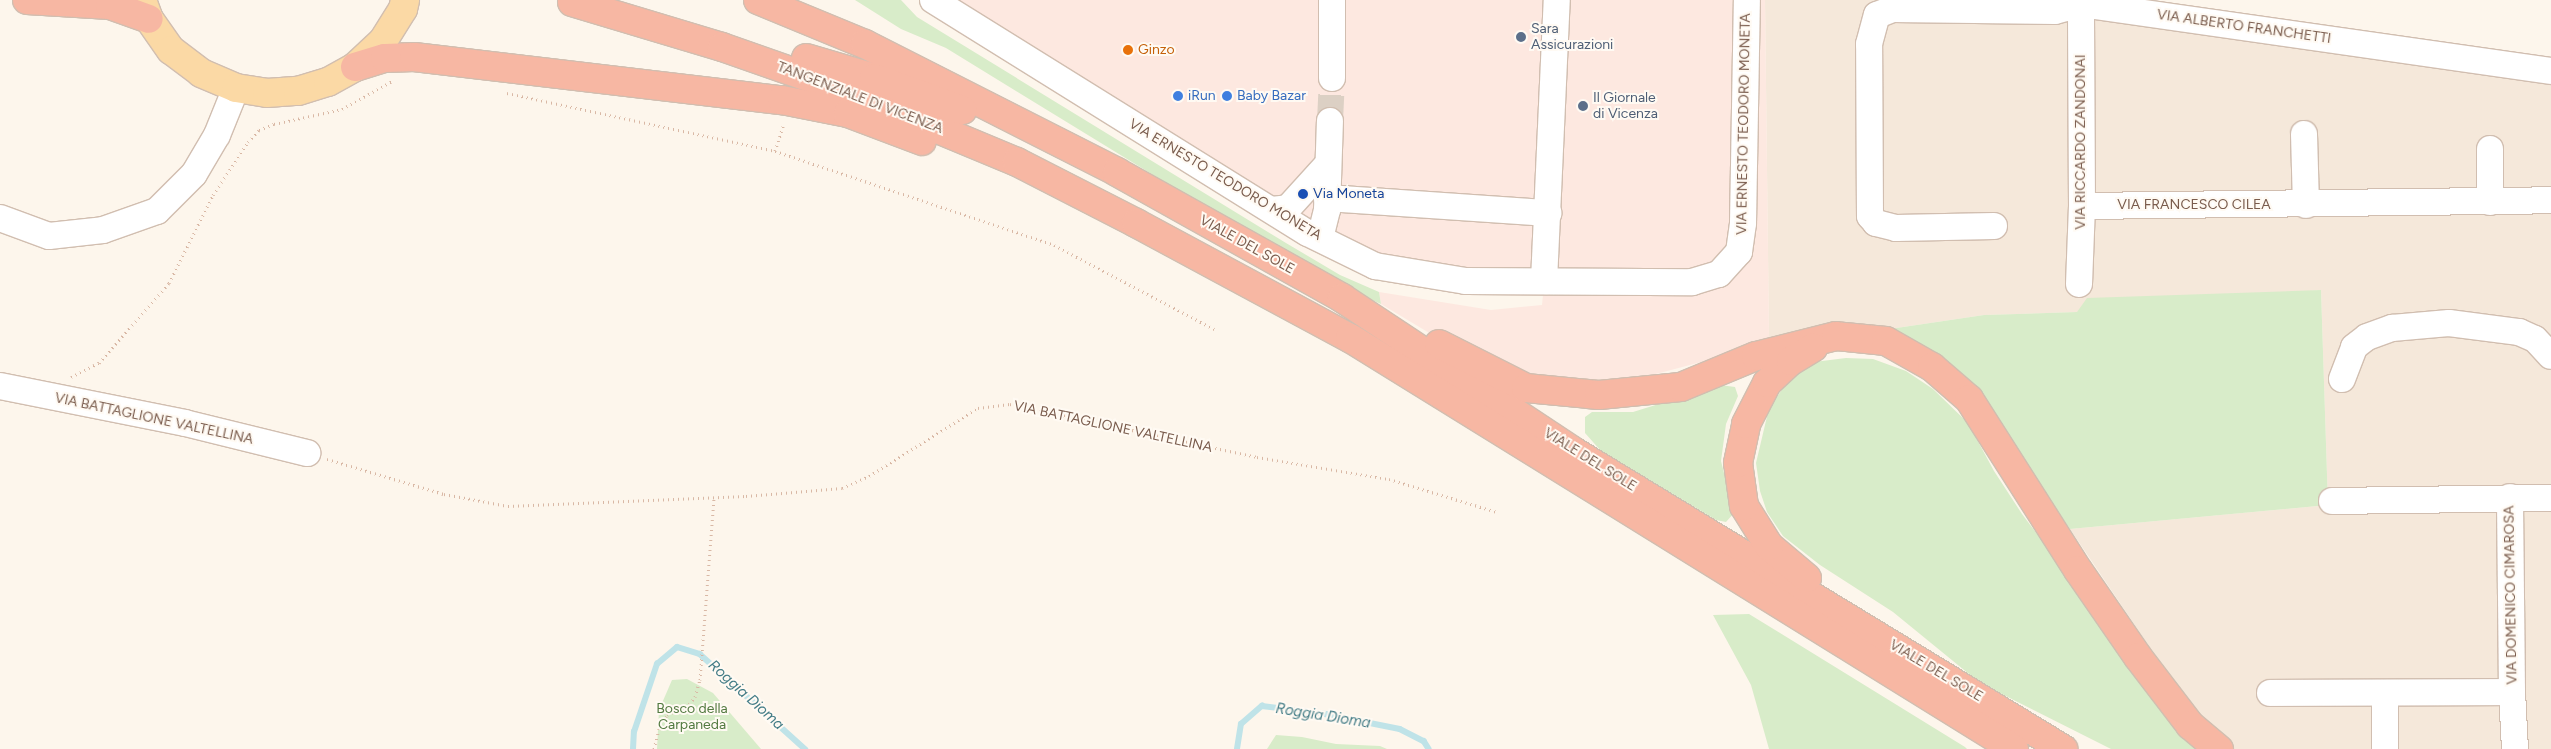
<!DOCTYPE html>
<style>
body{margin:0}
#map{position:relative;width:2551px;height:749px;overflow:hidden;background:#fdf6ec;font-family:Figtree,sans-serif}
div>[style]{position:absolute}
.residential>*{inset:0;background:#f5e8da}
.commercial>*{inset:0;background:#fde8e0}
.green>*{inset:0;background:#d8ecc9}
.stream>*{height:5.5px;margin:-2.75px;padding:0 2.75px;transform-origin:2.75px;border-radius:2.75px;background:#bfe3e8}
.minor-tunnel>*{height:26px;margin-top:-13px;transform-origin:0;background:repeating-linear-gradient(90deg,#dcd0c4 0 26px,transparent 0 39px)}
.path>*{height:3px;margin-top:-1.5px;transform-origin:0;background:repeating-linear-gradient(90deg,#d9b8a5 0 1px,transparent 0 5px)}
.roads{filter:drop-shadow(1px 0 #d1beb0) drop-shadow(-1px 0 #d1beb0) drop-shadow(0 1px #d1beb0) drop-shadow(0 -1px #d1beb0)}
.minor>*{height:26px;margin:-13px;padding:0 13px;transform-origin:13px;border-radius:13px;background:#fff}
.major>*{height:28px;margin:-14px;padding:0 14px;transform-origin:14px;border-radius:14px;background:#fbd9a5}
.highway>*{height:28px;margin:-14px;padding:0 14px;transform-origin:14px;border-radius:14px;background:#f7b7a3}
.dots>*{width:14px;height:14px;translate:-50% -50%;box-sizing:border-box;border:2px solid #fffaf3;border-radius:50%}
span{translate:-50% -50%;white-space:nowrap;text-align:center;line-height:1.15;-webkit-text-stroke:4px #fffaf3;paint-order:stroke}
.street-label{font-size:14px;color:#7a5c4d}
.service-label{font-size:14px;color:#4e5e75}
.left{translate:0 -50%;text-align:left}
.food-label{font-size:14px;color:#c56008}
.shop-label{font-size:14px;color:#366cbe}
.transit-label{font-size:14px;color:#164399}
.park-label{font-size:14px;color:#537a41}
.water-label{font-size:15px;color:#437c86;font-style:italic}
</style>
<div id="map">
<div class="residential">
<div style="clip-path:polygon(1765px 0,2108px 0,2551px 81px,2551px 749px,2231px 749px,2212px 731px,2184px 698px,2070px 529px,2328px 505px,2321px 290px,2077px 312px,1984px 315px,1883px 330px,1862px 325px,1829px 323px,1769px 337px)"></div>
</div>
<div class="commercial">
<div style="clip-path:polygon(931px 0,1765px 0,1769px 337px,1705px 361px,1652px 375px,1624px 379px,1569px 380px,1509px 369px,1436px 337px,1381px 304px,1379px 292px,1491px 310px,1542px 305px,1544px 285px,1390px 272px)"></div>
</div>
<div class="green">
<div style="clip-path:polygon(855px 0,901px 0,917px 17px,1286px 243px,1340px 275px,1379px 292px,1381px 304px,1318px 276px,946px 48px,901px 29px)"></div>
<div style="clip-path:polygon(2321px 290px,2328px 505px,2070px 529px,1966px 381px,1883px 330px,1984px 315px,2077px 312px,2087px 298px)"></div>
<div style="clip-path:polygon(1846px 358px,1873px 359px,1906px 371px,1933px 389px,1968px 423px,1994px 471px,2022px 514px,2199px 749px,2111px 749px,1980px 683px,1893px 612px,1820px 565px,1783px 536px,1767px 512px,1760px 491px,1756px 463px,1769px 408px,1788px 381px,1814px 362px)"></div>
<div style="clip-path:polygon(1720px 385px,1735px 387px,1738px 396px,1726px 424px,1721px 461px,1734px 513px,1726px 522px,1716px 520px,1601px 451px,1585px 433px,1585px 417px,1592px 412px,1633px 412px)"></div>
<div style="clip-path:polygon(1749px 614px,1965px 747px,1967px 749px,1769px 749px,1751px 685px,1713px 615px)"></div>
<div style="clip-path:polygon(687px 679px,713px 693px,761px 749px,657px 749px,659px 710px,672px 680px)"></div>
<div style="clip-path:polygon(1276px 735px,1302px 737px,1336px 744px,1380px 746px,1387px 749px,1267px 749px)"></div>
</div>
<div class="stream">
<div style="left:633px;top:749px;width:17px;rotate:-87deg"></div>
<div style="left:634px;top:732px;width:72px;rotate:-71.3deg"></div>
<div style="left:657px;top:664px;width:26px;rotate:-40deg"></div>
<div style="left:677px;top:647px;width:24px;rotate:17deg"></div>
<div style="left:700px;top:654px;width:142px;rotate:42.1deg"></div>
<div style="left:1237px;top:749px;width:25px;rotate:-81deg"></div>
<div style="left:1241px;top:724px;width:28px;rotate:-41deg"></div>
<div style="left:1262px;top:706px;width:64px;rotate:7.2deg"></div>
<div style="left:1325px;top:714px;width:76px;rotate:11.3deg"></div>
<div style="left:1400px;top:729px;width:27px;rotate:27deg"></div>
<div style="left:1424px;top:741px;width:9px;rotate:58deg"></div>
</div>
<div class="minor-tunnel">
<div style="left:1330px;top:121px;width:43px;rotate:-87.3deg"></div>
</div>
<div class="path">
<div style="left:507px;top:93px;width:274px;rotate:12.2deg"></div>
<div style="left:775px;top:151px;width:294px;rotate:18.6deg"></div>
<div style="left:1054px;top:245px;width:181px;rotate:27.7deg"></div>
<div style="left:775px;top:151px;width:29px;rotate:-72deg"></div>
<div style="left:71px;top:377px;width:31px;rotate:-27deg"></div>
<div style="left:99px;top:363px;width:106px;rotate:-48.8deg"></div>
<div style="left:169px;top:283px;width:98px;rotate:-63.4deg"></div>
<div style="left:213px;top:195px;width:64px;rotate:-56.6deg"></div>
<div style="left:248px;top:142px;width:16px;rotate:-47deg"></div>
<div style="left:259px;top:130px;width:16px;rotate:-22deg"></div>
<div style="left:274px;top:124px;width:70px;rotate:-12.4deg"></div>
<div style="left:342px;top:109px;width:57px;rotate:-29.2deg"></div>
<div style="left:327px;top:459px;width:122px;rotate:16.7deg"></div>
<div style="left:444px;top:494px;width:65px;rotate:10.6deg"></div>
<div style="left:508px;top:506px;width:238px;rotate:-2.4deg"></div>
<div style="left:746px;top:496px;width:96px;rotate:-4.8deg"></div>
<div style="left:842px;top:488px;width:30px;rotate:-24deg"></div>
<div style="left:869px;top:476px;width:128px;rotate:-32deg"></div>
<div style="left:978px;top:408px;width:32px;rotate:-7deg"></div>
<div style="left:1010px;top:404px;width:253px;rotate:12.1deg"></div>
<div style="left:1257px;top:457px;width:134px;rotate:9.5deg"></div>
<div style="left:1389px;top:479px;width:113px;rotate:17deg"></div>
<div style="left:654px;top:749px;width:25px;rotate:-76deg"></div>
<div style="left:660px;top:725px;width:12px;rotate:-55deg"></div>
<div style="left:667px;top:715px;width:25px;rotate:-27deg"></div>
<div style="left:689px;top:704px;width:9px;rotate:-49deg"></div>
<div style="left:695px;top:697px;width:18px;rotate:-74deg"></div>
<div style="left:700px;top:680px;width:183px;rotate:-85.6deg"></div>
</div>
<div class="roads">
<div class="minor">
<div style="left:933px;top:0;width:441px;rotate:31.9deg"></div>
<div style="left:1308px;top:233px;width:75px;rotate:26.2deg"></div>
<div style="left:1375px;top:266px;width:92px;rotate:9.4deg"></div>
<div style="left:1466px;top:281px;width:226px;rotate:0.3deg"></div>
<div style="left:1692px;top:282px;width:28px;rotate:-17deg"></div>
<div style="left:1719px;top:274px;width:30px;rotate:-48deg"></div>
<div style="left:1739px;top:252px;width:29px;rotate:-82deg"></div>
<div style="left:1743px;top:223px;width:223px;rotate:-89deg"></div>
<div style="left:1332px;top:78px;width:78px;rotate:-90deg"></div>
<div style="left:2304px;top:134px;width:71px;rotate:88.4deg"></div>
<div style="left:1327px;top:198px;width:222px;rotate:3.9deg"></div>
<div style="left:2490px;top:202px;width:53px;rotate:-90deg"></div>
<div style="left:2082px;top:206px;width:469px;rotate:-0.7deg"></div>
<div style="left:1272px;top:210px;width:16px;rotate:-7deg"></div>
<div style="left:1288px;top:208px;width:59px;rotate:-47.7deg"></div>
<div style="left:0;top:218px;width:52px;rotate:20.2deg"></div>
<div style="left:49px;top:236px;width:54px;rotate:-6.3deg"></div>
<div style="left:103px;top:230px;width:57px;rotate:-19.4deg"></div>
<div style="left:157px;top:211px;width:52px;rotate:-45deg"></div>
<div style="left:194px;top:174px;width:45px;rotate:-59.5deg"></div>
<div style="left:217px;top:135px;width:51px;rotate:-68deg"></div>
<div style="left:1994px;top:226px;width:98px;rotate:178.8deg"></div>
<div style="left:1896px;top:228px;width:21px;rotate:-166deg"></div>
<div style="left:1876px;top:223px;width:9px;rotate:-131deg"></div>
<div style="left:1870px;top:216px;width:172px;rotate:-90.3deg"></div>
<div style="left:1869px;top:44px;width:30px;rotate:-75deg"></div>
<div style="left:1877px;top:15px;width:17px;rotate:-21deg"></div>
<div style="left:1893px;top:9px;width:162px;rotate:0.7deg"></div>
<div style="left:2055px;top:11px;width:27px;rotate:-15deg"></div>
<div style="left:2081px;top:4px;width:475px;rotate:8.1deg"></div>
<div style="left:1320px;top:238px;width:29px;rotate:-76deg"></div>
<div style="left:1327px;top:210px;width:89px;rotate:-88.1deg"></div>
<div style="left:1544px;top:281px;width:281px;rotate:-87.4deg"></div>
<div style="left:2079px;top:284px;width:78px;rotate:-87.8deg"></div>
<div style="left:2082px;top:206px;width:206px;rotate:-90.3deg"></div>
<div style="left:2342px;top:379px;width:34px;rotate:-69deg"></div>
<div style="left:2354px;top:347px;width:16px;rotate:-38deg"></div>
<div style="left:2367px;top:337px;width:27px;rotate:-20deg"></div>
<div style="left:2392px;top:328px;width:57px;rotate:-5deg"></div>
<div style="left:2449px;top:323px;width:71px;rotate:7.3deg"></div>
<div style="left:2519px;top:332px;width:17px;rotate:24deg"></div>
<div style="left:2535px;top:339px;width:23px;rotate:47deg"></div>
<div style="left:0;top:386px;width:189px;rotate:11.3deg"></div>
<div style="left:185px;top:423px;width:126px;rotate:13.8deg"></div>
<div style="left:2332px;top:501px;width:219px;rotate:-0.8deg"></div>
<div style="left:2512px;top:692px;width:57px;rotate:87deg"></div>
<div style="left:2270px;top:693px;width:242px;rotate:-0.2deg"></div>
<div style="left:2512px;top:692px;width:195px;rotate:-90.6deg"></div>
<div style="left:2385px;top:693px;width:56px;rotate:90deg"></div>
</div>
<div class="major">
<div style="left:142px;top:0;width:20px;rotate:70deg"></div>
<div style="left:149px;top:19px;width:38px;rotate:55deg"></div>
<div style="left:171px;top:50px;width:38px;rotate:37deg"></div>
<div style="left:201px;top:73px;width:38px;rotate:23deg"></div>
<div style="left:236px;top:88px;width:31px;rotate:9deg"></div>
<div style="left:267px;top:93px;width:31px;rotate:-4deg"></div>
<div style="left:298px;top:91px;width:31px;rotate:-17deg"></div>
<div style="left:328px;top:82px;width:31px;rotate:-29deg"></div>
<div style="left:355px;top:67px;width:38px;rotate:-43deg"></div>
<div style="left:383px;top:41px;width:38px;rotate:-58deg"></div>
<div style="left:403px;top:9px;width:9px;rotate:-77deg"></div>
</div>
<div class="highway">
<div style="left:27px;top:0;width:83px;rotate:3.4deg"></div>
<div style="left:110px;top:5px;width:41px;rotate:19.7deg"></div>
<div style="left:758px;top:0;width:116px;rotate:22.4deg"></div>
<div style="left:865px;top:44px;width:283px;rotate:26.9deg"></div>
<div style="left:1117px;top:172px;width:258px;rotate:29.2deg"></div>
<div style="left:1342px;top:298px;width:277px;rotate:33.5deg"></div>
<div style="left:1573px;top:451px;width:574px;rotate:31.31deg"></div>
<div style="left:572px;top:2px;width:157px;rotate:16.7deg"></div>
<div style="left:722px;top:47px;width:124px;rotate:19.3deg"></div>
<div style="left:839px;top:88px;width:193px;rotate:22.6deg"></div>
<div style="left:1017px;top:162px;width:134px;rotate:27.1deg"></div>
<div style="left:1136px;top:223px;width:243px;rotate:28.3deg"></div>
<div style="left:1350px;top:338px;width:781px;rotate:31.76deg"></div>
<div style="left:806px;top:58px;width:71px;rotate:16.4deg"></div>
<div style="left:874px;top:78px;width:94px;rotate:20deg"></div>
<div style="left:355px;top:67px;width:31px;rotate:-17deg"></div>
<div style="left:385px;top:58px;width:29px;rotate:-2deg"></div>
<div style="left:414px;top:57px;width:371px;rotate:6.7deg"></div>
<div style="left:782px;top:100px;width:67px;rotate:11.1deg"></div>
<div style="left:848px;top:113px;width:79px;rotate:20.7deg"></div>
<div style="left:1439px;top:344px;width:97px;rotate:26.8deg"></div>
<div style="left:1526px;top:388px;width:73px;rotate:5.5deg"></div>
<div style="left:1599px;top:395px;width:82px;rotate:-5.6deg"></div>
<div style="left:1681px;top:387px;width:81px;rotate:-22.5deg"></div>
<div style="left:1756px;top:356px;width:82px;rotate:-14deg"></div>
<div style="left:1836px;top:336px;width:50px;rotate:5.7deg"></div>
<div style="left:1886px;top:341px;width:53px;rotate:29.5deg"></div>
<div style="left:1932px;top:367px;width:49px;rotate:40.9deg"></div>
<div style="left:1969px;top:399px;width:203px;rotate:57.5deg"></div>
<div style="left:2078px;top:570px;width:106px;rotate:55.4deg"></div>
<div style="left:2138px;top:657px;width:86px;rotate:52.6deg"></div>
<div style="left:2190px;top:725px;width:38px;rotate:40deg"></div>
<div style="left:1807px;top:578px;width:50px;rotate:-139.9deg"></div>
<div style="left:1769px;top:546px;width:47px;rotate:-122deg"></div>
<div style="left:1744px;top:506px;width:43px;rotate:-97.9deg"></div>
<div style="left:1738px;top:463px;width:40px;rotate:-78deg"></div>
<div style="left:1746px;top:424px;width:46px;rotate:-62.9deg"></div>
<div style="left:1767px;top:383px;width:33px;rotate:-43deg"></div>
<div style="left:1791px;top:361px;width:26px;rotate:-31deg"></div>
</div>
</div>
<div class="dots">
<div style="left:1521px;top:37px;background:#5c6f8a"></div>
<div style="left:1128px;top:50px;background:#e8710a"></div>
<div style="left:1178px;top:96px;background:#3f7fe0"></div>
<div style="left:1227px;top:96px;background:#3f7fe0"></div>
<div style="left:1583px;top:106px;background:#5c6f8a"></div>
<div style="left:1303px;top:194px;background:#1a4fb4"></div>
</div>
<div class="street-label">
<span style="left:2244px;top:27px;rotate:8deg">VIA ALBERTO FRANCHETTI</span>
<span style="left:860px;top:98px;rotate:21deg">TANGENZIALE DI VICENZA</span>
<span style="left:1744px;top:124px;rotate:-89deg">VIA ERNESTO TEODORO MONETA</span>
<span style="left:2081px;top:142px;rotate:-90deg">VIA RICCARDO ZANDONAI</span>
<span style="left:1225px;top:180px;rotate:31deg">VIA ERNESTO TEODORO MONETA</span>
<span style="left:2194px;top:205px">VIA FRANCESCO CILEA</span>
<span style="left:1247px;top:245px;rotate:29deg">VIALE DEL SOLE</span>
<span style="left:154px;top:419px;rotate:12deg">VIA BATTAGLIONE VALTELLINA</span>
<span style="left:1113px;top:427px;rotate:12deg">VIA BATTAGLIONE VALTELLINA</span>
<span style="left:1590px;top:460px;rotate:32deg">VIALE DEL SOLE</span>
<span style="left:2511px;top:595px;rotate:-91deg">VIA DOMENICO CIMAROSA</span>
<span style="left:1936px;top:671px;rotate:31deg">VIALE DEL SOLE</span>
</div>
<div class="service-label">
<span class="left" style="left:1531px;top:37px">Sara<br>Assicurazioni</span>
<span class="left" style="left:1593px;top:106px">Il Giornale<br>di Vicenza</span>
</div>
<div class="food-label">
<span class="left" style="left:1138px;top:50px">Ginzo</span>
</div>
<div class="shop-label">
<span class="left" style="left:1188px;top:96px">iRun</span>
<span class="left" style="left:1237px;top:96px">Baby Bazar</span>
</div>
<div class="transit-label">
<span class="left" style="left:1313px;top:194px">Via Moneta</span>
</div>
<div class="park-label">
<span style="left:692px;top:717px">Bosco della<br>Carpaneda</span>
</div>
<div class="water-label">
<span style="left:746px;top:695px;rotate:42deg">Roggia Dioma</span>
<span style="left:1323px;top:716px;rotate:9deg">Roggia Dioma</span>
</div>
</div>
